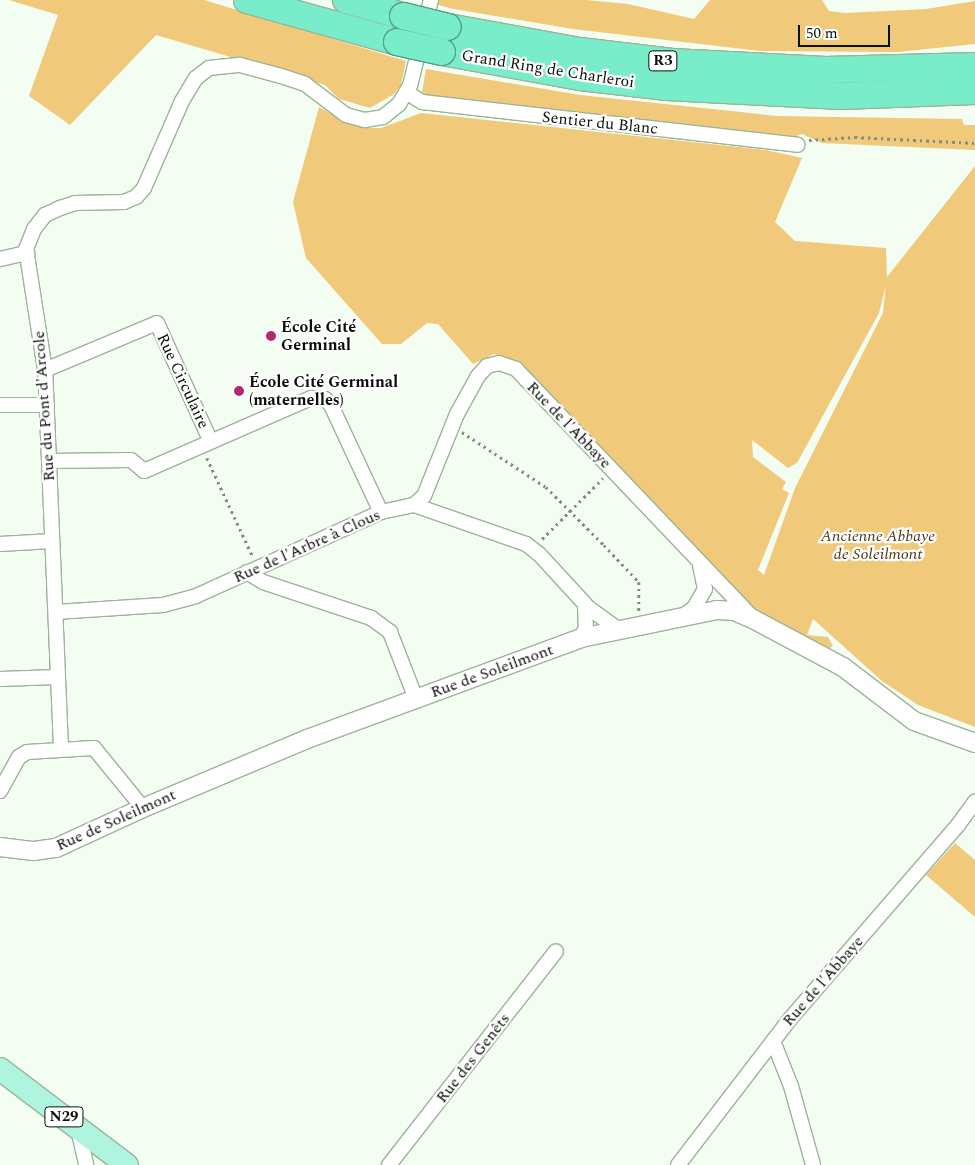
<!DOCTYPE html>
<meta charset="utf-8">
<style>
body{margin:0}
#map{position:relative;width:975px;height:1165px;overflow:hidden;background:#f3fdf1;font-family:Spectral,serif}
div>[style]{position:absolute}
.green>*{inset:0;background:#f0c97b}
.path>*{height:2.5px;margin-top:-1.25px;transform-origin:0;background:repeating-linear-gradient(90deg,#838c82 0 2.5px,transparent 0 6.5px)}
.roads{filter:drop-shadow(1px 0 #9bb497) drop-shadow(-1px 0 #9bb497) drop-shadow(0 1px #9bb497) drop-shadow(0 -1px #9bb497)}
.minor>*{height:14px;margin:-7px;padding:0 7px;transform-origin:7px;border-radius:7px;background:#fff}
.tertiary>*{height:18px;margin:-9px;padding:0 9px;transform-origin:9px;border-radius:9px;background:#fff}
.primary>*{height:22px;margin:-11px;padding:0 11px;transform-origin:11px;border-radius:11px;background:#aff4df}
.motorway>*{height:26px;margin:-13px;padding:0 13px;transform-origin:13px;border-radius:13px;background:#79ecc9}
.bridges{filter:drop-shadow(1px 0 #519f85) drop-shadow(-1px 0 #519f85) drop-shadow(0 1px #519f85) drop-shadow(0 -1px #519f85)}
.motorway-bridge>*{height:26px;margin:-13px;padding:0 13px;transform-origin:13px;border-radius:13px;background:#79ecc9}
.dots>*{width:14px;height:14px;translate:-50% -50%;box-sizing:border-box;border:2px solid #fff;border-radius:50%}
span{translate:-50% -50%;white-space:nowrap;text-align:center;line-height:1.15;-webkit-text-stroke:4.5px #fff;paint-order:stroke}
.shield-label span{padding:1px 4px;background:#fff;border:1px solid;border-radius:4px;-webkit-text-stroke-width:0}
.shield-label{font-size:15px;color:#081007;font-weight:700}
.street-label{font-size:16px;color:#081007}
.poi-label{font-size:16px;color:#081007;font-weight:700}
.left{translate:0 -50%;text-align:left}
.park-label{font-size:16px;color:#4a3914;font-style:italic}
.scale{position:absolute;left:798px;top:25px;width:92px;height:22px;box-sizing:border-box;border:2px solid #081007;border-top:0;padding-left:6px;font-size:15px;line-height:18px;white-space:nowrap;color:#081007;-webkit-text-stroke:4px #fff;paint-order:stroke}
</style>
<div id="map">
<div class="green">
<div style="clip-path:polygon(9px 0,204px 0,406px 61px,401px 85px,394px 94px,370px 108px,339px 99px,325px 85px,156px 35px,70px 125px,29px 96px,58px 15px)"></div>
<div style="clip-path:polygon(439px 0,586px 0,628px 4px,694px 19px,710px 0,822px 0,829px 11px,845px 13px,926px 9px,975px 1px,975px 44px,898px 52px,760px 51px,573px 29px,454px 9px,438px 5px)"></div>
<div style="clip-path:polygon(426px 69px,580px 95px,777px 116px,962px 119px,964px 125px,975px 125px,975px 150px,822px 143px,802px 134px,790px 138px,430px 97px,422px 92px)"></div>
<div style="clip-path:polygon(evenodd,319px 107px,348px 123px,366px 128px,381px 128px,421px 113px,766px 150px,802px 158px,775px 222px,795px 241px,886px 248px,887px 277px,975px 166px,975px 727px,918px 705px,882px 681px,813px 619px,807px 635px,828px 637px,833px 646px,825px 651px,760px 617px,509px 359px,494px 354px,473px 364px,438px 324px,427px 323px,401px 344px,382px 344px,306px 258px,293px 202px,319px 107px,886px 285px,883px 313px,795px 488px,764px 575px,758px 570px,789px 493px,782px 489px,786px 482px,753px 457px,752px 440px,788px 468px,797px 463px,879px 313px,886px 285px)"></div>
<div style="clip-path:polygon(955px 843px,975px 860px,975px 917px,926px 875px)"></div>
</div>
<div class="path">
<div style="left:809px;top:140px;width:46px;rotate:-3.7deg"></div>
<div style="left:855px;top:137px;width:120px;rotate:2.9deg"></div>
<div style="left:462px;top:432px;width:100px;rotate:33.2deg"></div>
<div style="left:546px;top:487px;width:82px;rotate:45deg"></div>
<div style="left:604px;top:545px;width:51px;rotate:46.6deg"></div>
<div style="left:639px;top:582px;width:31px;rotate:90deg"></div>
<div style="left:207px;top:458px;width:109px;rotate:65.1deg"></div>
<div style="left:542px;top:539px;width:86px;rotate:-45deg"></div>
</div>
<div class="roads">
<div class="minor">
<div style="left:406px;top:92px;width:19px;rotate:32deg"></div>
<div style="left:422px;top:102px;width:378px;rotate:6.5deg"></div>
<div style="left:0;top:259px;width:28px;rotate:-13deg"></div>
<div style="left:45px;top:370px;width:121px;rotate:-22.8deg"></div>
<div style="left:157px;top:323px;width:128px;rotate:65.6deg"></div>
<div style="left:0;top:405px;width:47px"></div>
<div style="left:49px;top:461px;width:82px;rotate:-0.7deg"></div>
<div style="left:131px;top:460px;width:17px;rotate:40deg"></div>
<div style="left:144px;top:471px;width:182px;rotate:-23.6deg"></div>
<div style="left:311px;top:398px;width:14px;rotate:4deg"></div>
<div style="left:325px;top:399px;width:8px;rotate:45deg"></div>
<div style="left:331px;top:405px;width:118px;rotate:65deg"></div>
<div style="left:414px;top:505px;width:13px;rotate:-42deg"></div>
<div style="left:424px;top:496px;width:88px;rotate:-68.1deg"></div>
<div style="left:457px;top:414px;width:43px;rotate:-61.1deg"></div>
<div style="left:478px;top:376px;width:13px;rotate:-48deg"></div>
<div style="left:487px;top:366px;width:12px;rotate:-14deg"></div>
<div style="left:499px;top:363px;width:18px;rotate:19deg"></div>
<div style="left:516px;top:369px;width:340px;rotate:46.4deg"></div>
<div style="left:0;top:544px;width:52px;rotate:-3.3deg"></div>
<div style="left:247px;top:572px;width:19px;rotate:32deg"></div>
<div style="left:263px;top:582px;width:114px;rotate:18.4deg"></div>
<div style="left:371px;top:618px;width:24px;rotate:36deg"></div>
<div style="left:390px;top:632px;width:72px;rotate:68.8deg"></div>
<div style="left:586px;top:606px;width:39px;rotate:36deg"></div>
<div style="left:56px;top:612px;width:107px;rotate:-3.7deg"></div>
<div style="left:163px;top:605px;width:34px;rotate:-15deg"></div>
<div style="left:196px;top:596px;width:203px;rotate:-24.4deg"></div>
<div style="left:381px;top:512px;width:34px;rotate:-12deg"></div>
<div style="left:414px;top:505px;width:119px;rotate:19.2deg"></div>
<div style="left:526px;top:544px;width:16px;rotate:38deg"></div>
<div style="left:539px;top:554px;width:68px;rotate:47.4deg"></div>
<div style="left:585px;top:604px;width:24px;rotate:88deg"></div>
<div style="left:586px;top:628px;width:11px;rotate:117deg"></div>
<div style="left:683px;top:616px;width:14px;rotate:-36deg"></div>
<div style="left:694px;top:608px;width:22px;rotate:-60deg"></div>
<div style="left:705px;top:589px;width:24px;rotate:-102deg"></div>
<div style="left:0;top:679px;width:57px;rotate:-2deg"></div>
<div style="left:61px;top:748px;width:378px;rotate:-92.4deg"></div>
<div style="left:45px;top:370px;width:122px;rotate:-98.9deg"></div>
<div style="left:26px;top:249px;width:22px;rotate:-68deg"></div>
<div style="left:34px;top:229px;width:18px;rotate:-52deg"></div>
<div style="left:45px;top:215px;width:17px;rotate:-25deg"></div>
<div style="left:60px;top:208px;width:16px;rotate:-18deg"></div>
<div style="left:75px;top:203px;width:49px;rotate:-1.2deg"></div>
<div style="left:124px;top:202px;width:13px;rotate:-23deg"></div>
<div style="left:136px;top:197px;width:12px;rotate:-48deg"></div>
<div style="left:144px;top:188px;width:95px;rotate:-66.4deg"></div>
<div style="left:182px;top:101px;width:27px;rotate:-59deg"></div>
<div style="left:196px;top:78px;width:16px;rotate:-38deg"></div>
<div style="left:209px;top:68px;width:31px;rotate:-6deg"></div>
<div style="left:240px;top:65px;width:42px;rotate:15deg"></div>
<div style="left:281px;top:76px;width:25px;rotate:18deg"></div>
<div style="left:305px;top:84px;width:51px;rotate:37.1deg"></div>
<div style="left:346px;top:115px;width:20px;rotate:15deg"></div>
<div style="left:365px;top:120px;width:18px;rotate:-9deg"></div>
<div style="left:383px;top:117px;width:21px;rotate:-39deg"></div>
<div style="left:399px;top:104px;width:21px;rotate:-59deg"></div>
<div style="left:410px;top:86px;width:89px;rotate:-76.3deg"></div>
<div style="left:0;top:791px;width:39px;rotate:-61deg"></div>
<div style="left:19px;top:757px;width:9px;rotate:-32deg"></div>
<div style="left:27px;top:752px;width:67px;rotate:-3.4deg"></div>
<div style="left:94px;top:748px;width:77px;rotate:50.8deg"></div>
<div style="left:773px;top:1041px;width:48px;rotate:68.2deg"></div>
<div style="left:791px;top:1086px;width:82px;rotate:74.4deg"></div>
<div style="left:78px;top:1129px;width:37px;rotate:77deg"></div>
<div style="left:389px;top:1165px;width:271px;rotate:-52deg"></div>
<div style="left:678px;top:1165px;width:184px;rotate:-52.5deg"></div>
<div style="left:790px;top:1019px;width:257px;rotate:-49.1deg"></div>
<div style="left:958px;top:825px;width:29px;rotate:-54deg"></div>
</div>
<div class="tertiary">
<div style="left:0;top:847px;width:34px;rotate:7deg"></div>
<div style="left:34px;top:851px;width:22px;rotate:-8deg"></div>
<div style="left:56px;top:848px;width:96px;rotate:-24.7deg"></div>
<div style="left:143px;top:808px;width:178px;rotate:-22.8deg"></div>
<div style="left:307px;top:739px;width:292px;rotate:-20.2deg"></div>
<div style="left:581px;top:638px;width:139px;rotate:-11.6deg"></div>
<div style="left:717px;top:610px;width:17px;rotate:3deg"></div>
<div style="left:734px;top:611px;width:21px;rotate:23deg"></div>
<div style="left:753px;top:619px;width:102px;rotate:28.1deg"></div>
<div style="left:843px;top:667px;width:89px;rotate:37.3deg"></div>
<div style="left:914px;top:721px;width:65px;rotate:19.8deg"></div>
</div>
<div class="primary">
<div style="left:0;top:1069px;width:159px;rotate:37.1deg"></div>
</div>
<div class="motorway">
<div style="left:247px;top:0;width:156px;rotate:15.6deg"></div>
<div style="left:346px;top:0;width:59px;rotate:15.7deg"></div>
<div style="left:448px;top:27px;width:134px;rotate:10.3deg"></div>
<div style="left:580px;top:51px;width:93px;rotate:6.8deg"></div>
<div style="left:672px;top:62px;width:154px;rotate:3deg"></div>
<div style="left:826px;top:70px;width:149px;rotate:-1.5deg"></div>
<div style="left:442px;top:52px;width:140px;rotate:10.3deg"></div>
<div style="left:580px;top:77px;width:88px;rotate:6.6deg"></div>
<div style="left:667px;top:87px;width:174px;rotate:3deg"></div>
<div style="left:841px;top:96px;width:134px;rotate:-2.1deg"></div>
</div>
</div>
<div class="bridges">
<div class="motorway-bridge">
<div style="left:403px;top:16px;width:46px;rotate:13.7deg"></div>
<div style="left:397px;top:42px;width:46px;rotate:12.5deg"></div>
</div>
</div>
<div class="dots">
<div style="left:271px;top:336px;background:#b32b6e"></div>
<div style="left:239px;top:391px;background:#b32b6e"></div>
</div>
<div class="shield-label">
<span style="left:663px;top:61px">R3</span>
<span style="left:64px;top:1117px">N29</span>
</div>
<div class="street-label">
<span style="left:548px;top:69px;rotate:9deg">Grand Ring de Charleroi</span>
<span style="left:600px;top:123px;rotate:6deg">Sentier du Blanc</span>
<span style="left:183px;top:381px;rotate:65deg">Rue Circulaire</span>
<span style="left:44px;top:406px;rotate:-94deg">Rue du Pont d'Arcole</span>
<span style="left:569px;top:425px;rotate:46deg">Rue de l'Abbaye</span>
<span style="left:307px;top:546px;rotate:-24deg">Rue de l'Arbre à Clous</span>
<span style="left:492px;top:671px;rotate:-20deg">Rue de Soleilmont</span>
<span style="left:116px;top:820px;rotate:-24deg">Rue de Soleilmont</span>
<span style="left:823px;top:981px;rotate:-49deg">Rue de l'Abbaye</span>
<span style="left:473px;top:1058px;rotate:-52deg">Rue des Genêts</span>
</div>
<div class="poi-label">
<span class="left" style="left:281px;top:336px">École Cité<br>Germinal</span>
<span class="left" style="left:249px;top:391px">École Cité Germinal<br>(maternelles)</span>
</div>
<div class="park-label">
<span style="left:878px;top:545px">Ancienne Abbaye<br>de Soleilmont</span>
</div>
<div class="scale">50 m</div>
</div>
